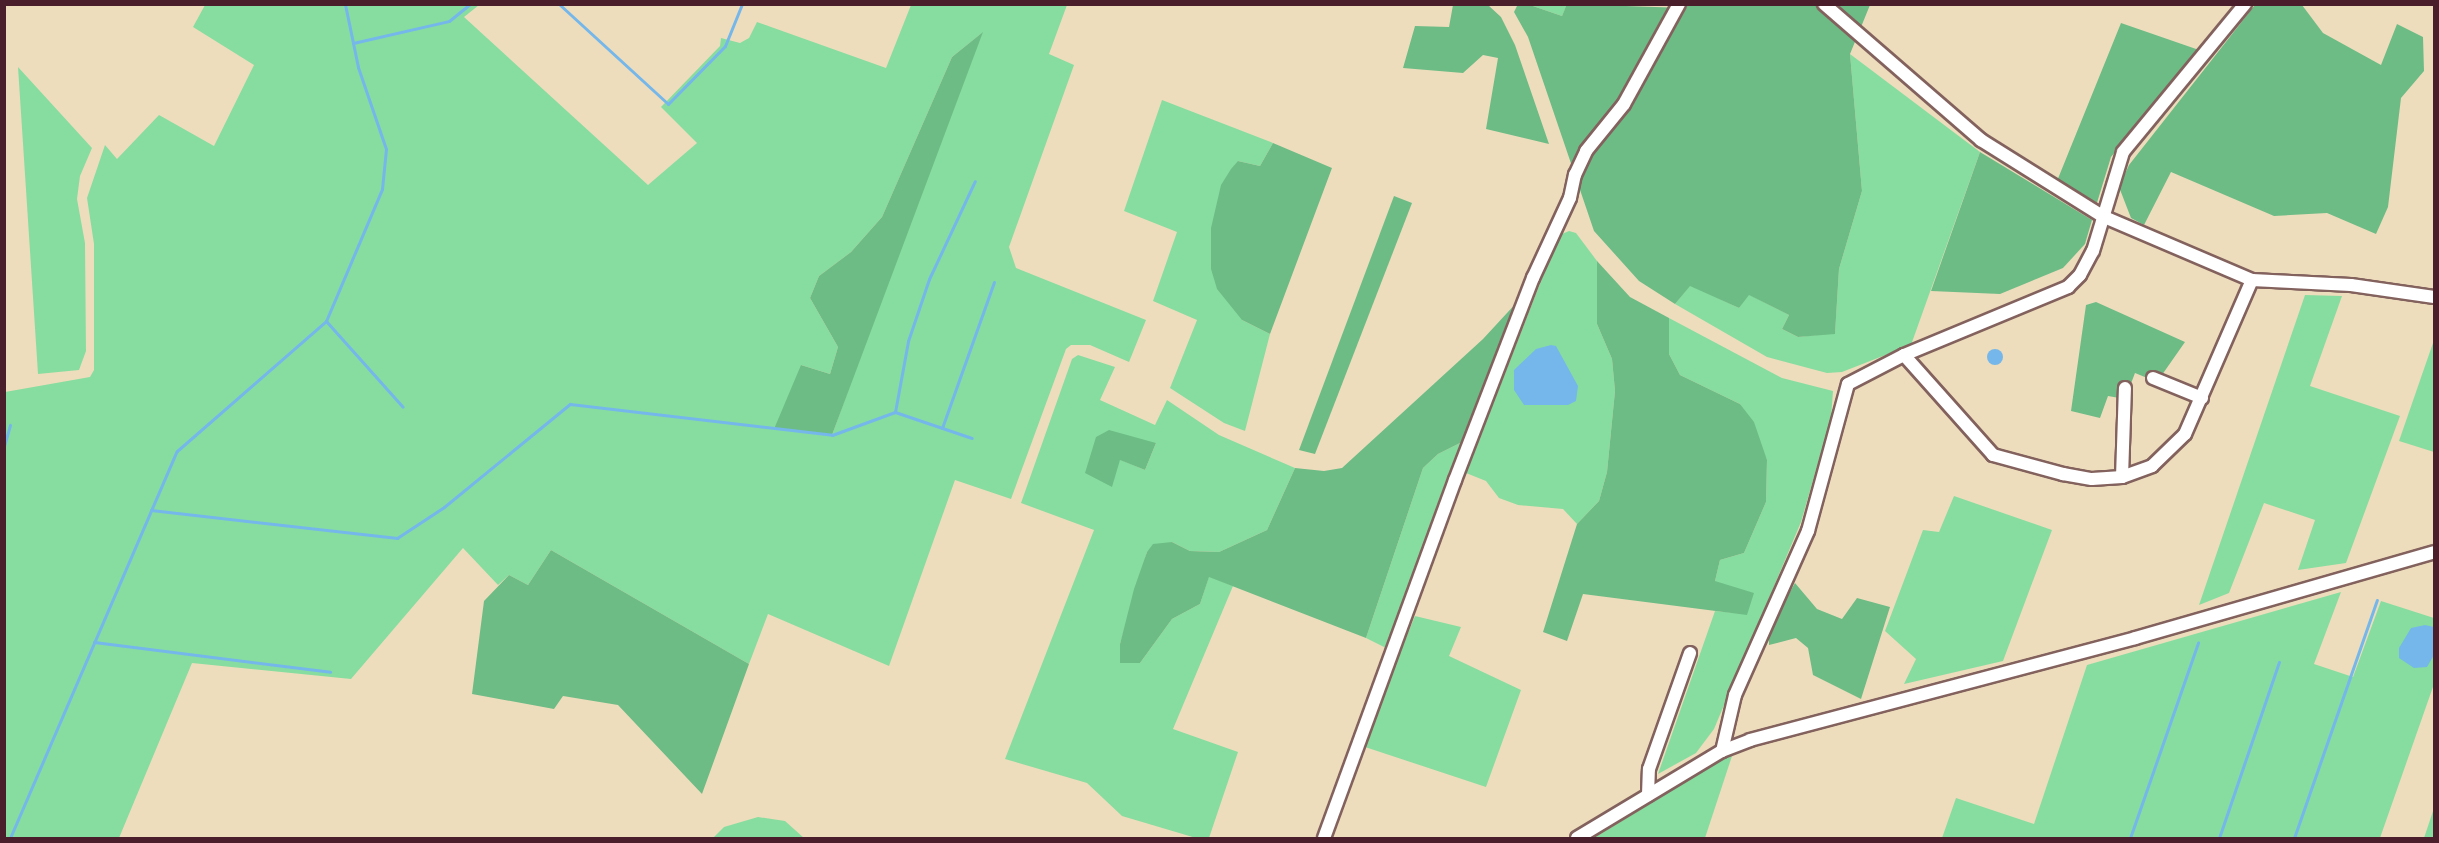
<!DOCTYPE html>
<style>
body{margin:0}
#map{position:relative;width:2439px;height:843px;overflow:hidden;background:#eeddbc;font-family:Caveat,sans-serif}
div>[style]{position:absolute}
.green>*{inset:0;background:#87dda0}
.forest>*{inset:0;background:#6dbc86}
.water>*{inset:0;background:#75b7ea}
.round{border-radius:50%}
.stream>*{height:3px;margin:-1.5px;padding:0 1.5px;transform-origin:1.5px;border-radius:1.5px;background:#75b7ea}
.roads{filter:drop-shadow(2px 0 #83625e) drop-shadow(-2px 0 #83625e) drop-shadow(0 2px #83625e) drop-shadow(0 -2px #83625e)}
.minor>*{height:12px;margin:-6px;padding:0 6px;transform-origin:6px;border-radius:6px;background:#fff}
span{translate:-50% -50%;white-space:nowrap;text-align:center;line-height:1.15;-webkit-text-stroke:4.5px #fcf5e5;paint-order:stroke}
.frame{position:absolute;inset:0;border:6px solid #4a1f2b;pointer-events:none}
</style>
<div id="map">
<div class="green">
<div style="clip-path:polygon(evenodd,205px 5px,479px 5px,464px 17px,648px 185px,697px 143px,661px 107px,720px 46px,721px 38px,740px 43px,749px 38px,757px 22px,886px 68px,911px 5px,1067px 5px,1049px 54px,1074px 65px,1009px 247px,1016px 268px,1146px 320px,1129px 362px,1090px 345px,1071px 345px,1066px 349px,1011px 499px,955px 480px,889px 666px,768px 614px,749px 664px,551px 550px,528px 585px,509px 575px,498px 585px,463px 548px,351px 679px,192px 663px,119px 838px,5px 838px,5px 392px,90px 377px,94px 370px,94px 244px,87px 198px,105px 145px,117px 159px,159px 115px,214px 146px,254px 65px,193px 27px,205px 5px,982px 33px,914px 209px,832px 435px,801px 365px,830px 374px,838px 347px,810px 298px,819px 276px,851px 252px,882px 217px,952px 57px,982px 33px)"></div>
<div style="clip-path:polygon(1530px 5px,1567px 5px,1562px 16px)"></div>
<div style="clip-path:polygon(1850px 54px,1980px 152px,1911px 345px,1842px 372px,1827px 373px,1767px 357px,1675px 304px,1690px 285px,1739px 308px,1748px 294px,1789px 315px,1782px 329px,1798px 337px,1835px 333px,1839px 269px,1862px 191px)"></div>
<div style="clip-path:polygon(18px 67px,92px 148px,80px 176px,77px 199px,85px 243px,86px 351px,79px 370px,38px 374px)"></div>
<div style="clip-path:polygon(1162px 100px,1273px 143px,1260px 166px,1238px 161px,1242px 320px,1270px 334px,1245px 431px,1224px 423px,1170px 388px,1197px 320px,1153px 301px,1177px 232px,1124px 211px)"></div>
<div style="clip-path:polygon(1569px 231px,1576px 233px,1597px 261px,1597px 324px,1612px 359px,1615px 391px,1607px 472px,1599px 501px,1577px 524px,1563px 509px,1518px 505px,1499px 498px,1486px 481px,1466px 473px,1550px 258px,1562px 234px)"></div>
<div style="clip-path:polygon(2305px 295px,2342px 296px,2310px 386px,2400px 416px,2346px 563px,2298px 570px,2315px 520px,2264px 503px,2229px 593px,2199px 605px)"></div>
<div style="clip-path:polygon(1669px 318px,1782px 378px,1833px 391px,1831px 418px,1801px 522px,1714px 729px,1696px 753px,1658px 774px,1715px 611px,1746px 614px,1715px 581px,1720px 560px,1744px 553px,1766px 502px,1767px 460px,1740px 404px,1680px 375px,1669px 354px)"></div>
<div style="clip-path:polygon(2434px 340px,2434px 452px,2399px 441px)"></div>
<div style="clip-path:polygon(evenodd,1078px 355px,1115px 367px,1100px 400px,1155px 425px,1167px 400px,1219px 435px,1295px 468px,1267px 530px,1219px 552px,1190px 551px,1172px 542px,1147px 552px,1120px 644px,1120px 663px,1140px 663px,1172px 619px,1200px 604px,1209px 576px,1233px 586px,1173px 729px,1238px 752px,1209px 838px,1196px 838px,1122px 816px,1087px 783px,1005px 759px,1094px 530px,1021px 503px,1072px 359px,1078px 355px,1156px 443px,1145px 470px,1121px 460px,1156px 443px)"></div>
<div style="clip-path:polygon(1464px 441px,1448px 475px,1386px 648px,1366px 638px,1423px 468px,1438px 454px)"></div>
<div style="clip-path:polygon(1954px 496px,2052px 530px,2003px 661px,1904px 684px,1916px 659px,1885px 631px,1923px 530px,1939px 532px)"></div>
<div style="clip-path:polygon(2341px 592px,2314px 664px,2353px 677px,2381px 601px,2434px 618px,2434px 684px,2380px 838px,1942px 838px,1956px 798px,2034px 824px,2087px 665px)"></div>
<div style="clip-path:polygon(1415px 616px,1461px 627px,1449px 656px,1521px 690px,1486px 787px,1362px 746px)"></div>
<div style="clip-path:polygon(1732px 756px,1705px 838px,1594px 838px,1726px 757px)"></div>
<div style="clip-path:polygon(2434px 808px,2434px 838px,2424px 838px)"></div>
<div style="clip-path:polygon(758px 817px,785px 821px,804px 838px,713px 838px,724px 827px)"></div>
</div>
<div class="forest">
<div style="clip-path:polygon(1518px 4px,1530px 5px,1562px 16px,1567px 4px,1685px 8px,1687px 4px,1870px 5px,1850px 54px,1862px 191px,1839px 269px,1835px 334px,1798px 337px,1782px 329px,1789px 315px,1749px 295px,1739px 308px,1690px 286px,1675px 304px,1639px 281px,1594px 231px,1528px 37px,1514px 12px)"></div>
<div style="clip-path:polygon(1453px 5px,1488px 5px,1501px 17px,1515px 45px,1549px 144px,1486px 129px,1498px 58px,1483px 55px,1463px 73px,1403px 68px,1415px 26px,1449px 27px)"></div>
<div style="clip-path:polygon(2255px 5px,2302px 5px,2323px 33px,2381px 65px,2397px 24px,2423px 37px,2424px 71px,2401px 98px,2388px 207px,2376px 234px,2327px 213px,2274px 216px,2171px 172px,2144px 225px,2131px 218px,2119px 187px,2129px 165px)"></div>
<div style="clip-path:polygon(2121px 23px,2199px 50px,2111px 157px,2096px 206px,2057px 181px)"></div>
<div style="clip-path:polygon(983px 32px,832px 435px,774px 429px,801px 365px,830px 374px,838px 347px,810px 298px,819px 276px,851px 252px,882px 217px,952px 57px)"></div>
<div style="clip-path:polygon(1273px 143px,1332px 168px,1270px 334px,1242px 320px,1217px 289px,1211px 269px,1211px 228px,1221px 185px,1231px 169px,1238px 161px,1260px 166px)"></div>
<div style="clip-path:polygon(1980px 152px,2092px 220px,2085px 244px,2063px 268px,2000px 294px,1931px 291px)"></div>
<div style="clip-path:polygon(1394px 196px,1412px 203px,1315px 454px,1299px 450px)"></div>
<div style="clip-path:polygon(1597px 261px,1630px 297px,1669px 318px,1669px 354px,1680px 375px,1740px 404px,1754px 422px,1767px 460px,1766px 502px,1744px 553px,1720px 560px,1715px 581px,1754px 593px,1747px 615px,1583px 594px,1567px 641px,1543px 632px,1577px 524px,1599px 501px,1607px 472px,1615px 391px,1612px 359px,1597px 324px)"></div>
<div style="clip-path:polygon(1519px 300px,1464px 441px,1438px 454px,1423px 468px,1366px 638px,1209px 577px,1200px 604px,1172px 619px,1140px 663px,1120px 663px,1120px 644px,1134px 589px,1147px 552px,1153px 544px,1172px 542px,1190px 551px,1219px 552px,1267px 530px,1295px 468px,1324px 471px,1342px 468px,1483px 339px)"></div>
<div style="clip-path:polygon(2096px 302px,2185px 342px,2157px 382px,2135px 373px,2125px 399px,2108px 396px,2100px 418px,2071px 411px,2086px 305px)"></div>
<div style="clip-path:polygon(1109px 430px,1156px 443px,1145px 470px,1120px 460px,1112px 487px,1085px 473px,1096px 437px)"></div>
<div style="clip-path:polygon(551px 550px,749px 664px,702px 794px,618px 705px,563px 696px,554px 709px,472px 694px,484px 601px,509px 575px,528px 585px)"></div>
<div style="clip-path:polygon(1795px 583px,1817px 609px,1842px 619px,1857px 598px,1890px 607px,1861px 699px,1813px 675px,1808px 648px,1796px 638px,1769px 645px,1769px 629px)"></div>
</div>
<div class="water">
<div style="clip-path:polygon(1551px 345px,1556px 346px,1578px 386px,1576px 401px,1568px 405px,1524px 405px,1514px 390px,1514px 370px,1536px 349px)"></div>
<div class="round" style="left:1987px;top:349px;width:16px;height:16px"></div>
<div style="clip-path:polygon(2425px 625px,2434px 627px,2434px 655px,2427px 667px,2414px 668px,2399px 658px,2399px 648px,2411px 628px)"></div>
</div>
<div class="stream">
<div style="left:559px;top:4px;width:148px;rotate:42.5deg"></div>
<div style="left:668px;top:104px;width:81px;rotate:-45.5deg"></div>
<div style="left:725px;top:46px;width:45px;rotate:-68deg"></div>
<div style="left:353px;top:43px;width:98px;rotate:-12.9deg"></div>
<div style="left:449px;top:21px;width:27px;rotate:-39deg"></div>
<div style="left:326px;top:321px;width:115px;rotate:48.2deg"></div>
<div style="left:895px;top:412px;width:72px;rotate:-79.6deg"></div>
<div style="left:908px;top:341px;width:65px;rotate:-71.3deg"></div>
<div style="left:929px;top:279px;width:108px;rotate:-64.9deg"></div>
<div style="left:942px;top:428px;width:155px;rotate:-70.4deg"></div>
<div style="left:4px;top:446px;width:22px;rotate:-74deg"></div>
<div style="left:151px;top:510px;width:248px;rotate:6.5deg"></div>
<div style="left:397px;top:538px;width:56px;rotate:-33.4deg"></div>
<div style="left:444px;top:507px;width:163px;rotate:-39.3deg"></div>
<div style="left:570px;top:404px;width:264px;rotate:6.7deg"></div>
<div style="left:832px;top:435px;width:67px;rotate:-20.1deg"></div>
<div style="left:895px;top:412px;width:81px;rotate:18.7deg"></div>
<div style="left:94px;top:642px;width:238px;rotate:7.2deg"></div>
<div style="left:10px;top:838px;width:421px;rotate:-66.7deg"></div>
<div style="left:177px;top:451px;width:198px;rotate:-41.1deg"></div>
<div style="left:326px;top:321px;width:143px;rotate:-67deg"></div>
<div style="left:382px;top:189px;width:40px;rotate:-84.3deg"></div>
<div style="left:386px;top:149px;width:87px;rotate:-108.9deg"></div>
<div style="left:358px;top:67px;width:64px;rotate:-101.7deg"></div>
<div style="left:2130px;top:838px;width:207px;rotate:-70.8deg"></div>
<div style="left:2219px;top:838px;width:186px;rotate:-71.2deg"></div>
<div style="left:2294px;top:838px;width:252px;rotate:-70.8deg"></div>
</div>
<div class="roads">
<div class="minor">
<div style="left:1824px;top:4px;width:208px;rotate:40.9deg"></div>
<div style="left:1981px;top:140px;width:143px;rotate:32.1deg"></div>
<div style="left:2102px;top:216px;width:163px;rotate:23.1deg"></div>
<div style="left:2252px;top:280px;width:99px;rotate:2.9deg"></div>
<div style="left:2351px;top:285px;width:84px;rotate:8.2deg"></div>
<div style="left:1904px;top:355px;width:134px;rotate:48.3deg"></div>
<div style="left:1993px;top:455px;width:73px;rotate:15.2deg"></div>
<div style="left:2063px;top:474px;width:29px;rotate:10deg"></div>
<div style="left:2092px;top:479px;width:30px;rotate:-4deg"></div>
<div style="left:2122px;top:477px;width:32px;rotate:-20deg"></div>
<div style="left:2152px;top:466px;width:46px;rotate:-44.1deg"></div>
<div style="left:2185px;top:434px;width:168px;rotate:-66.5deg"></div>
<div style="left:2153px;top:378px;width:53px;rotate:22.2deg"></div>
<div style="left:2122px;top:477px;width:89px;rotate:-88.1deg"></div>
<div style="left:1722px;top:751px;width:57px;rotate:-76.9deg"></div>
<div style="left:1735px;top:695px;width:180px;rotate:-66deg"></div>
<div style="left:1808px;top:531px;width:152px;rotate:-74.8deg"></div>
<div style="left:1848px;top:384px;width:63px;rotate:-27.4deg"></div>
<div style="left:1904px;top:355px;width:178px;rotate:-22.5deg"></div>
<div style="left:2068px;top:287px;width:17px;rotate:-45deg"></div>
<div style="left:2080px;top:275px;width:27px;rotate:-62deg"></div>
<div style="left:2093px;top:251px;width:103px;rotate:-73.1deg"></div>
<div style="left:2123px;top:152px;width:192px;rotate:-50.5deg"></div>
<div style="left:1648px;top:795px;width:26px;rotate:-88deg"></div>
<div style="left:1649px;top:769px;width:123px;rotate:-70.5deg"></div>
<div style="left:1324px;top:838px;width:381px;rotate:-69.9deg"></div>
<div style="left:1455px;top:480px;width:217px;rotate:-68.9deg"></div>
<div style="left:1533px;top:278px;width:88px;rotate:-65.2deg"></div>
<div style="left:1570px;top:198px;width:24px;rotate:-78deg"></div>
<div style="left:1575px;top:175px;width:26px;rotate:-65deg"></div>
<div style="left:1586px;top:151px;width:60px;rotate:-51deg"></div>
<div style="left:1624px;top:104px;width:114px;rotate:-61.2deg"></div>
<div style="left:1577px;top:838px;width:169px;rotate:-31deg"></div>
<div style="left:1722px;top:751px;width:30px;rotate:-21deg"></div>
<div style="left:1750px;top:740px;width:398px;rotate:-14.8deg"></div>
<div style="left:2135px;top:638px;width:311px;rotate:-16deg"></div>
</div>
</div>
<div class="frame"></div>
</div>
